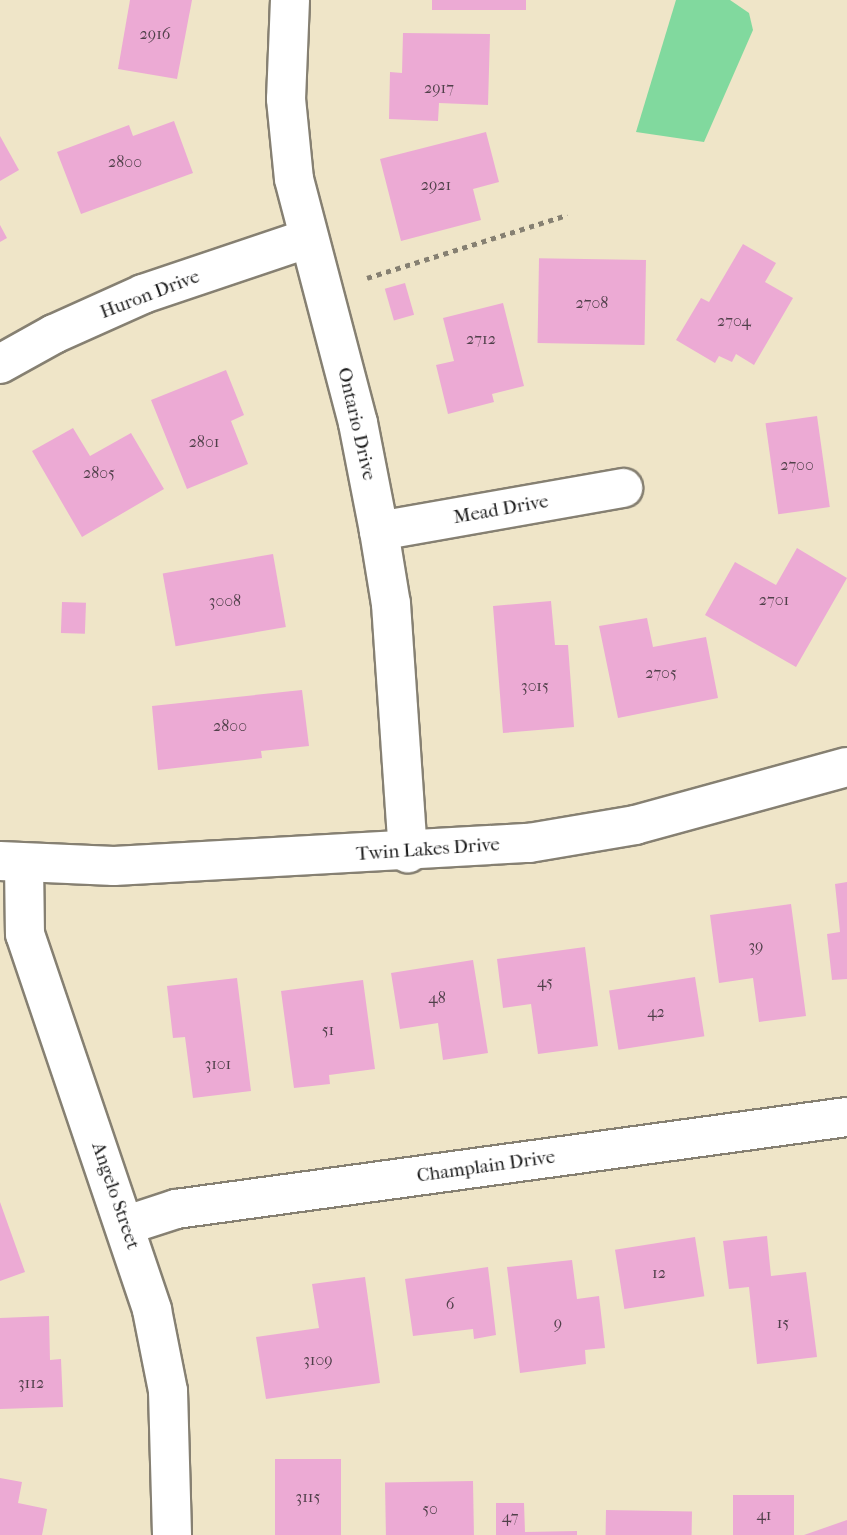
<!DOCTYPE html>
<style>
body{margin:0}
#map{position:relative;width:847px;height:1535px;overflow:hidden;background:#efe5c8;font-family:"IM FELL French Canon",serif}
div>[style]{position:absolute}
.green>*{inset:0;background:#81d99e}
.building>*{inset:0;background:#ecaad4;transform-origin:0 0}
.path>*{height:4.5px;margin-top:-2.25px;transform-origin:0;background:repeating-linear-gradient(90deg,#868072 0 5px,transparent 0 10px)}
.roads{filter:drop-shadow(2px 0 #868072) drop-shadow(-2px 0 #868072) drop-shadow(0 2px #868072) drop-shadow(0 -2px #868072)}
.minor>*{height:38px;margin:-19px;padding:0 19px;transform-origin:19px;border-radius:19px;background:#fff}
span{translate:-50% -50%;white-space:nowrap;text-align:center;line-height:1.15;-webkit-text-stroke:6px #fff;paint-order:stroke}
.number-label{font-size:16px;color:#50404a}
.number-label span{-webkit-text-stroke-width:0}
.street-label{font-size:19px;color:#1c1c1c}
</style>
<div id="map">
<div class="green">
<div style="clip-path:polygon(676px 0,730px 0,749px 13px,753px 30px,704px 142px,636px 132px)"></div>
</div>
<div class="building">
<div style="clip-path:polygon(130px 0,192px 0,177px 79px,118px 69px)"></div>
<div style="left:432px;top:0;width:94px;height:10px"></div>
<div style="clip-path:polygon(403px 33px,490px 34px,488px 105px,439px 103px,438px 121px,389px 119px,390px 72px,402px 73px)"></div>
<div style="clip-path:polygon(174px 121px,193px 173px,81px 214px,57px 152px,129px 125px,133px 136px)"></div>
<div style="clip-path:polygon(486px 132px,499px 182px,473px 189px,481px 220px,401px 241px,380px 159px)"></div>
<div style="clip-path:polygon(0 136px,19px 170px,0 181px)"></div>
<div style="clip-path:polygon(0 225px,7px 238px,0 242px)"></div>
<div style="clip-path:polygon(743px 244px,776px 263px,765px 282px,793px 298px,754px 365px,736px 354px,732px 362px,719px 356px,715px 363px,676px 340px,701px 298px,709px 302px)"></div>
<div style="left:646px;top:260px;width:85px;height:107px;rotate:91deg"></div>
<div style="left:405px;top:283px;width:33px;height:21px;rotate:74deg"></div>
<div style="clip-path:polygon(503px 303px,524px 386px,492px 394px,494px 402px,448px 414px,436px 365px,454px 361px,443px 318px)"></div>
<div style="clip-path:polygon(226px 370px,244px 415px,231px 421px,248px 464px,187px 489px,151px 400px)"></div>
<div style="left:817px;top:416px;width:92px;height:52px;rotate:82deg"></div>
<div style="clip-path:polygon(73px 428px,90px 456px,131px 433px,164px 489px,82px 537px,32px 451px)"></div>
<div style="clip-path:polygon(797px 548px,847px 578px,796px 667px,705px 615px,735px 562px,776px 585px)"></div>
<div style="left:273px;top:554px;width:74px;height:112px;rotate:80deg"></div>
<div style="clip-path:polygon(551px 601px,555px 645px,568px 645px,574px 727px,503px 733px,493px 606px)"></div>
<div style="left:62px;top:602px;width:24px;height:31px;rotate:2deg"></div>
<div style="clip-path:polygon(647px 618px,653px 647px,706px 637px,718px 698px,618px 718px,599px 626px)"></div>
<div style="clip-path:polygon(302px 690px,309px 746px,261px 751px,262px 758px,158px 770px,152px 706px)"></div>
<div style="clip-path:polygon(847px 882px,847px 979px,832px 980px,827px 934px,840px 932px,835px 884px)"></div>
<div style="clip-path:polygon(791px 904px,806px 1016px,759px 1022px,753px 978px,719px 983px,710px 915px)"></div>
<div style="clip-path:polygon(585px 947px,598px 1046px,538px 1054px,531px 1004px,503px 1008px,497px 959px)"></div>
<div style="clip-path:polygon(473px 960px,488px 1053px,443px 1060px,438px 1023px,400px 1029px,391px 973px)"></div>
<div style="left:695px;top:977px;width:60px;height:87px;rotate:81deg"></div>
<div style="clip-path:polygon(237px 978px,251px 1091px,193px 1098px,185px 1037px,173px 1038px,167px 986px)"></div>
<div style="clip-path:polygon(363px 980px,375px 1069px,329px 1075px,330px 1084px,294px 1088px,281px 991px)"></div>
<div style="clip-path:polygon(0 1202px,25px 1272px,0 1281px)"></div>
<div style="clip-path:polygon(767px 1236px,771px 1276px,806px 1272px,817px 1357px,757px 1364px,749px 1287px,729px 1289px,723px 1241px)"></div>
<div style="left:695px;top:1237px;width:60px;height:81px;rotate:81deg"></div>
<div style="clip-path:polygon(572px 1260px,577px 1299px,599px 1296px,605px 1348px,585px 1350px,586px 1364px,520px 1373px,507px 1267px)"></div>
<div style="clip-path:polygon(488px 1267px,496px 1335px,474px 1339px,473px 1329px,413px 1336px,405px 1279px)"></div>
<div style="clip-path:polygon(365px 1277px,380px 1383px,266px 1399px,256px 1337px,319px 1328px,312px 1284px)"></div>
<div style="clip-path:polygon(49px 1316px,50px 1360px,61px 1359px,63px 1407px,0 1409px,0 1318px)"></div>
<div style="left:341px;top:1459px;width:76px;height:66px;rotate:90deg"></div>
<div style="clip-path:polygon(0 1478px,22px 1482px,18px 1503px,47px 1509px,42px 1535px,0 1535px)"></div>
<div style="left:473px;top:1481px;width:54px;height:88px;rotate:89deg"></div>
<div style="left:733px;top:1495px;width:61px;height:40px"></div>
<div style="clip-path:polygon(496px 1503px,524px 1503px,525px 1532px,577px 1531px,577px 1535px,496px 1535px)"></div>
<div style="left:606px;top:1510px;width:86px;height:25px;rotate:1deg"></div>
<div style="clip-path:polygon(847px 1520px,847px 1535px,804px 1535px)"></div>
</div>
<div class="path">
<div style="left:367px;top:278px;width:210px;rotate:-17.5deg"></div>
</div>
<div class="roads">
<div class="minor">
<div style="left:290px;top:0;width:99px;rotate:92.3deg"></div>
<div style="left:286px;top:99px;width:80px;rotate:84.3deg"></div>
<div style="left:294px;top:179px;width:252px;rotate:75.3deg"></div>
<div style="left:358px;top:423px;width:110px;rotate:79deg"></div>
<div style="left:379px;top:531px;width:74px;rotate:80.7deg"></div>
<div style="left:391px;top:604px;width:250px;rotate:86.1deg"></div>
<div style="left:0;top:364px;width:62px;rotate:-29.1deg"></div>
<div style="left:54px;top:334px;width:98px;rotate:-24.2deg"></div>
<div style="left:143px;top:294px;width:172px;rotate:-18.6deg"></div>
<div style="left:379px;top:531px;width:248px;rotate:-10deg"></div>
<div style="left:0;top:861px;width:114px;rotate:2.5deg"></div>
<div style="left:114px;top:866px;width:416px;rotate:-3.2deg"></div>
<div style="left:529px;top:843px;width:108px;rotate:-9.6deg"></div>
<div style="left:635px;top:825px;width:220px;rotate:-15.3deg"></div>
<div style="left:24px;top:864px;width:70px;rotate:89.2deg"></div>
<div style="left:25px;top:934px;width:397px;rotate:71.3deg"></div>
<div style="left:152px;top:1310px;width:83px;rotate:78.8deg"></div>
<div style="left:168px;top:1391px;width:144px;rotate:88.4deg"></div>
<div style="left:127px;top:1225px;width:52px;rotate:-18.1deg"></div>
<div style="left:176px;top:1209px;width:677px;rotate:-7.81deg"></div>
</div>
</div>
<div class="number-label">
<span style="left:155px;top:34px">2916</span>
<span style="left:439px;top:88px">2917</span>
<span style="left:125px;top:162px">2800</span>
<span style="left:436px;top:185px">2921</span>
<span style="left:592px;top:303px">2708</span>
<span style="left:734px;top:321px">2704</span>
<span style="left:481px;top:339px">2712</span>
<span style="left:204px;top:442px">2801</span>
<span style="left:797px;top:465px">2700</span>
<span style="left:99px;top:473px">2805</span>
<span style="left:774px;top:600px">2701</span>
<span style="left:225px;top:601px">3008</span>
<span style="left:661px;top:673px">2705</span>
<span style="left:535px;top:686px">3015</span>
<span style="left:230px;top:726px">2800</span>
<span style="left:756px;top:946px">39</span>
<span style="left:545px;top:982px">45</span>
<span style="left:437px;top:998px">48</span>
<span style="left:656px;top:1012px">42</span>
<span style="left:328px;top:1030px">51</span>
<span style="left:218px;top:1064px">3101</span>
<span style="left:659px;top:1273px">12</span>
<span style="left:450px;top:1304px">6</span>
<span style="left:558px;top:1323px">9</span>
<span style="left:783px;top:1323px">15</span>
<span style="left:318px;top:1360px">3109</span>
<span style="left:31px;top:1383px">3112</span>
<span style="left:308px;top:1497px">3115</span>
<span style="left:430px;top:1509px">50</span>
<span style="left:764px;top:1515px">41</span>
<span style="left:510px;top:1517px">47</span>
</div>
<div class="street-label">
<span style="left:150px;top:295px;rotate:-21deg">Huron Drive</span>
<span style="left:356px;top:424px;rotate:77deg">Ontario Drive</span>
<span style="left:501px;top:510px;rotate:-10deg">Mead Drive</span>
<span style="left:428px;top:850px;rotate:-4deg">Twin Lakes Drive</span>
<span style="left:486px;top:1167px;rotate:-8deg">Champlain Drive</span>
<span style="left:115px;top:1196px;rotate:71deg">Angelo Street</span>
</div>
</div>
